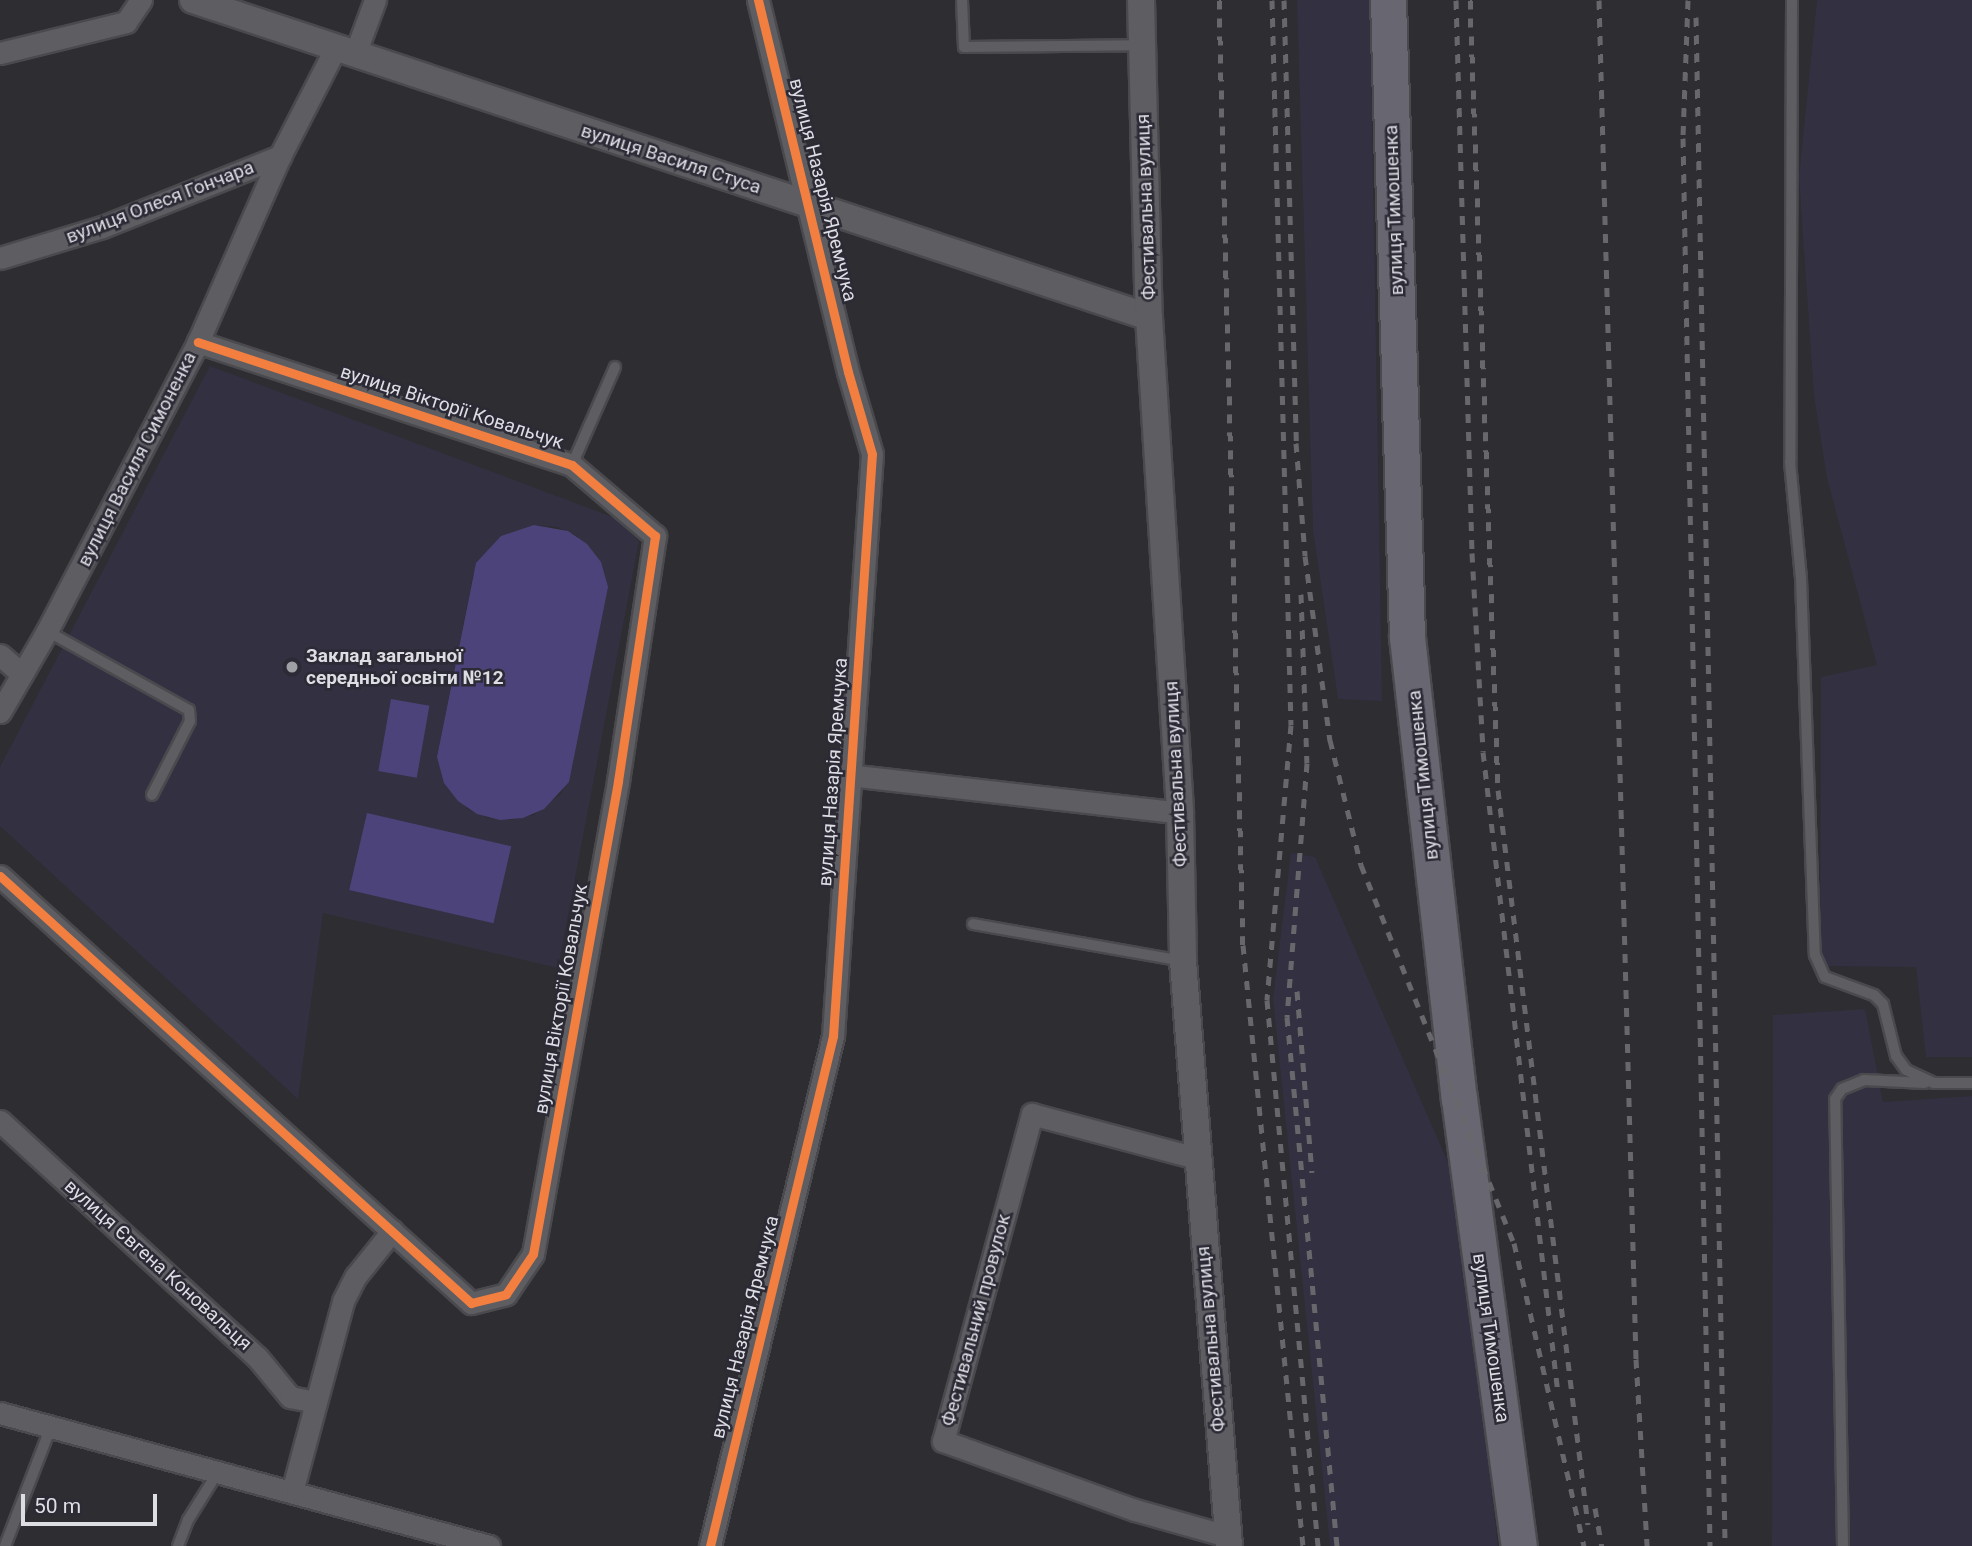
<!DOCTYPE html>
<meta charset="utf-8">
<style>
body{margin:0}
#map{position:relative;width:1972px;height:1546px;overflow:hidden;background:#2d2d32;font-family:Roboto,sans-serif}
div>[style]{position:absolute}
.built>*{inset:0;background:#333041}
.green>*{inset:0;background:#4d437b;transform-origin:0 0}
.roads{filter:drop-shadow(2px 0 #4a4a4e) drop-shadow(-2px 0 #4a4a4e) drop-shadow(0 2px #4a4a4e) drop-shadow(0 -2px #4a4a4e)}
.service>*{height:10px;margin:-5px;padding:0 5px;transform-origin:5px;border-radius:5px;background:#5d5d62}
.minor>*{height:21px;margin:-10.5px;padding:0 10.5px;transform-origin:10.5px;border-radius:10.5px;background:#5d5d62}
.tertiary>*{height:26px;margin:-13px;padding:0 13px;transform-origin:13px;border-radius:13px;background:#5d5d62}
.trunk>*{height:35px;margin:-17.5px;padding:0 17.5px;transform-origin:17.5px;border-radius:17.5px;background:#676671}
.rail>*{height:5px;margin-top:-2.5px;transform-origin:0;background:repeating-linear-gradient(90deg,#68686c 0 9px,transparent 0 18px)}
.cycleway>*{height:9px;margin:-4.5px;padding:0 4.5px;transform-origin:4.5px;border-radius:4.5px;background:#f27e40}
.dots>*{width:19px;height:19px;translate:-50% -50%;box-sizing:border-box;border:4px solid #2b2a35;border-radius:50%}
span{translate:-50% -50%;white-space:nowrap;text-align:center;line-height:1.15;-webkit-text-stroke:5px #2b2a35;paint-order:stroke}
.street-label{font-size:19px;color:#dddde4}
.poi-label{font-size:19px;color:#dddde4;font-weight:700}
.left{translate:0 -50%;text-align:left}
.scale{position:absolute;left:21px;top:1494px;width:136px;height:32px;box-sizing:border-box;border:4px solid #dddde4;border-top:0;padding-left:9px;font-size:21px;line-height:24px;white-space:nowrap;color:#dddde4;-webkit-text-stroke:5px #2b2a35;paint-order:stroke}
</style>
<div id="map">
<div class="built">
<div style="clip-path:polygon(1297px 0,1370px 0,1382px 701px,1338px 699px,1313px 530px)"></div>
<div style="clip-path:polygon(1817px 0,1972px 0,1972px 1057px,1926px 1057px,1916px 967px,1820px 966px,1821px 677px,1877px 665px,1827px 478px,1814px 396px,1799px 177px)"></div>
<div style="clip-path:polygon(evenodd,210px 366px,615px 518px,639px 541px,558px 968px,323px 913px,298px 1099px,0 826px,0 767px,210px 366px,534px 525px,557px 527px,578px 536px,573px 765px,561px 794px,534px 815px,511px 820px,488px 818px,467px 809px,437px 757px,473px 575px,534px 525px)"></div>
<div style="clip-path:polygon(1291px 853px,1315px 857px,1456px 1181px,1498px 1546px,1330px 1546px,1273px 999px)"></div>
<div style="clip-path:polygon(1865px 1009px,1883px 1102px,1972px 1096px,1972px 1546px,1772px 1546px,1773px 1015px)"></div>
</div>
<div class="green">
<div style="clip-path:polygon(534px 525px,568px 531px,587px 544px,601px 562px,608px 587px,569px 782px,544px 809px,523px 818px,500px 820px,477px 814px,458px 801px,444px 783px,437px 757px,476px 563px,501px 536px)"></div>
<div style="left:391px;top:699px;width:39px;height:73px;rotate:10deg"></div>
<div style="left:367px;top:813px;width:148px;height:79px;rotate:13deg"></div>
</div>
<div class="roads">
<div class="service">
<div style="left:962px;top:0;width:47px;rotate:87.6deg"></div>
<div style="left:964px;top:47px;width:177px;rotate:-0.6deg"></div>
<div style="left:1792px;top:0;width:462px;rotate:90.2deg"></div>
<div style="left:1790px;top:462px;width:118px;rotate:84.6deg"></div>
<div style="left:1801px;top:579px;width:376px;rotate:87.9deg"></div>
<div style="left:1815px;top:955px;width:24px;rotate:66deg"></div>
<div style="left:1825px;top:977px;width:52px;rotate:20.2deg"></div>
<div style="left:1874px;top:995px;width:13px;rotate:45deg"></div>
<div style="left:1883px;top:1004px;width:54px;rotate:76deg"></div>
<div style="left:1896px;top:1056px;width:17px;rotate:54deg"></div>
<div style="left:1906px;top:1070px;width:31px;rotate:25deg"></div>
<div style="left:1934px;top:1083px;width:38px"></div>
<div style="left:572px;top:465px;width:107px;rotate:-66.3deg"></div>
<div style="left:47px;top:631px;width:162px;rotate:29.1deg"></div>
<div style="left:189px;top:710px;width:11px;rotate:85deg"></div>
<div style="left:190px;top:721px;width:83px;rotate:117.2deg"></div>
<div style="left:973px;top:924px;width:213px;rotate:10deg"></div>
<div style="left:5px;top:1546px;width:128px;rotate:-68.9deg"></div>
<div style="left:178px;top:1546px;width:28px;rotate:-69deg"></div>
<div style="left:188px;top:1520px;width:57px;rotate:-58deg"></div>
<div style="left:1843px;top:1546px;width:447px;rotate:-91deg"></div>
<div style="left:1835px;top:1099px;width:12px;rotate:-55deg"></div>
<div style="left:1842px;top:1089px;width:24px;rotate:-22deg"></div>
<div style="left:1864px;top:1080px;width:61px;rotate:2.8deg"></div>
</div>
<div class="minor">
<div style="left:0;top:53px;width:130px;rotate:-13.8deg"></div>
<div style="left:126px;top:22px;width:27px;rotate:-56deg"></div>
<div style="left:355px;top:54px;width:58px;rotate:-69.7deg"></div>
<div style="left:0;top:258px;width:107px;rotate:-16.9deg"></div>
<div style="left:102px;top:227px;width:192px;rotate:-21.7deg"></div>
<div style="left:0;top:655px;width:29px;rotate:41deg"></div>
<div style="left:0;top:712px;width:94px;rotate:-59.9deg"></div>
<div style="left:47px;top:631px;width:326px;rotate:-62.4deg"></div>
<div style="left:198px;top:342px;width:203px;rotate:-66.2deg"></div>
<div style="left:280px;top:156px;width:120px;rotate:-62.8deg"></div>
<div style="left:849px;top:775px;width:333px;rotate:6.5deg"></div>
<div style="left:0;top:876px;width:636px;rotate:42.19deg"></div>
<div style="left:471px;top:1303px;width:36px;rotate:-14deg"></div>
<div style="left:506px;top:1294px;width:48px;rotate:-56deg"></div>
<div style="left:533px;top:1254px;width:481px;rotate:-79.8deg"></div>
<div style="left:618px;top:781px;width:248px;rotate:-81.4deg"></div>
<div style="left:655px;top:536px;width:109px;rotate:-139.5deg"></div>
<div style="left:572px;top:465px;width:394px;rotate:-161.8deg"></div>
<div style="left:0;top:1121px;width:349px;rotate:42.6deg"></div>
<div style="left:257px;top:1357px;width:52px;rotate:50.5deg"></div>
<div style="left:290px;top:1397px;width:26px;rotate:11deg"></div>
<div style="left:1196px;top:1158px;width:170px;rotate:-165deg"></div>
<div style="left:1032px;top:1114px;width:339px;rotate:105.2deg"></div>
<div style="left:943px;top:1441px;width:204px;rotate:19.8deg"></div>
<div style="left:1135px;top:1510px;width:96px;rotate:15.8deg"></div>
<div style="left:0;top:1413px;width:507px;rotate:15.22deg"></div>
<div style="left:292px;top:1492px;width:198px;rotate:-75deg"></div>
<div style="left:343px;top:1301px;width:28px;rotate:-63deg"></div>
<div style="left:356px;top:1276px;width:58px;rotate:-51.3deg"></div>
<div style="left:710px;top:1546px;width:525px;rotate:-76.44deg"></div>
<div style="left:833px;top:1036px;width:583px;rotate:-86.17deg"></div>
<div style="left:872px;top:454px;width:85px;rotate:-106.3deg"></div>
<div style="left:848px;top:372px;width:383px;rotate:-103.6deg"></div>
</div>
<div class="tertiary">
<div style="left:193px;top:0;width:1007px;rotate:18.35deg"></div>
<div style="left:1141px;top:0;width:317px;rotate:88.6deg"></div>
<div style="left:1149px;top:317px;width:497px;rotate:86.4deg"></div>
<div style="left:1180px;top:813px;width:148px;rotate:88.8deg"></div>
<div style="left:1183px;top:961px;width:587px;rotate:85.5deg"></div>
</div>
<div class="trunk">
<div style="left:1388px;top:0;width:637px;rotate:88.29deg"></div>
<div style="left:1407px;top:637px;width:464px;rotate:83.6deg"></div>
<div style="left:1459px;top:1098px;width:452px;rotate:82.4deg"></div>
</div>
</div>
<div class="rail">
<div style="left:1219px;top:0;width:945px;rotate:88.55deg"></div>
<div style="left:1243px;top:945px;width:604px;rotate:84.3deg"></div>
<div style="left:1272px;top:0;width:725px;rotate:88.5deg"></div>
<div style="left:1291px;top:725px;width:276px;rotate:95deg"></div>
<div style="left:1267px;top:1000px;width:548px;rotate:84.66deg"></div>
<div style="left:1284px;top:0;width:443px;rotate:88.4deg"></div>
<div style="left:1296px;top:443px;width:113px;rotate:85.4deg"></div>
<div style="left:1305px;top:556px;width:186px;rotate:82.3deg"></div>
<div style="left:1330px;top:740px;width:129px;rotate:76.1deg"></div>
<div style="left:1361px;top:865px;width:408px;rotate:68deg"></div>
<div style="left:1514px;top:1243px;width:311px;rotate:77deg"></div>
<div style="left:1456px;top:0;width:553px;rotate:88.34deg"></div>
<div style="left:1472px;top:553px;width:199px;rotate:86.8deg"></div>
<div style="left:1483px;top:752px;width:645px;rotate:83.33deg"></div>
<div style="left:1470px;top:0;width:790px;rotate:87.97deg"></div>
<div style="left:1498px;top:790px;width:740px;rotate:83.02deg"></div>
<div style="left:1599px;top:0;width:1360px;rotate:88.44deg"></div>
<div style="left:1636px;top:1359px;width:187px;rotate:86.6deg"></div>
<div style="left:1688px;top:0;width:138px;rotate:92.1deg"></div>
<div style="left:1683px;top:138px;width:1408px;rotate:88.9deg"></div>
<div style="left:1696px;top:17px;width:1529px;rotate:88.91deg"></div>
<div style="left:1301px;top:594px;width:169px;rotate:88deg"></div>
<div style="left:1307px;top:763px;width:255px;rotate:94.5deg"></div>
<div style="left:1287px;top:1017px;width:531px;rotate:84.6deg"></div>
<div style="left:1297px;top:991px;width:182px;rotate:85.3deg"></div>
<div style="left:1595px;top:1508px;width:39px;rotate:80deg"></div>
</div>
<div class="cycleway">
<div style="left:0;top:876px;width:636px;rotate:42.19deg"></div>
<div style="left:471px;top:1303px;width:36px;rotate:-14deg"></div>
<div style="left:506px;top:1294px;width:48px;rotate:-56deg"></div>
<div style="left:533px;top:1254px;width:481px;rotate:-79.8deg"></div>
<div style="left:618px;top:781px;width:248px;rotate:-81.4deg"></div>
<div style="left:655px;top:536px;width:109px;rotate:-139.5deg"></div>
<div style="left:572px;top:465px;width:394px;rotate:-161.8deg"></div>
<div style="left:710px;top:1546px;width:525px;rotate:-76.44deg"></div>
<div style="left:833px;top:1036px;width:583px;rotate:-86.17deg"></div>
<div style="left:872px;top:454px;width:85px;rotate:-106.3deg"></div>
<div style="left:848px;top:372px;width:383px;rotate:-103.6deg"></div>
</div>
<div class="dots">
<div style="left:292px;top:667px;background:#9f9fa6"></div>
</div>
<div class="street-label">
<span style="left:671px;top:159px;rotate:18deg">вулиця Василя Стуса</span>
<span style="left:823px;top:190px;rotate:76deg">вулиця Назарія Яремчука</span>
<span style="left:160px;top:202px;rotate:-21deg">вулиця Олеся Гончара</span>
<span style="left:1146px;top:207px;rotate:-92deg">Фестивальна вулиця</span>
<span style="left:1394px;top:210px;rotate:-92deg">вулиця Тимошенка</span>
<span style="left:452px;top:407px;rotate:18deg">вулиця Вікторії Ковальчук</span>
<span style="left:137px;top:459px;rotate:-63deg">вулиця Василя Симоненка</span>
<span style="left:833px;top:772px;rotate:-86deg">вулиця Назарія Яремчука</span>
<span style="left:1176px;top:774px;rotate:-93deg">Фестивальна вулиця</span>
<span style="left:1423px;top:775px;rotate:-96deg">вулиця Тимошенка</span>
<span style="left:561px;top:999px;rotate:-80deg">вулиця Вікторії Ковальчук</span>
<span style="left:158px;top:1265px;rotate:42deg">вулиця Євгена Коновальця</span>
<span style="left:976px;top:1320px;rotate:-75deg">Фестивальний провулок</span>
<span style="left:745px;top:1327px;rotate:-76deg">вулиця Назарія Яремчука</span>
<span style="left:1491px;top:1338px;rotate:82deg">вулиця Тимошенка</span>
<span style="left:1211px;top:1339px;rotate:-95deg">Фестивальна вулиця</span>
</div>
<div class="poi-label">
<span class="left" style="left:306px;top:667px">Заклад загальної<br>середньої освіти №12</span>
</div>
<div class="scale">50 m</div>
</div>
